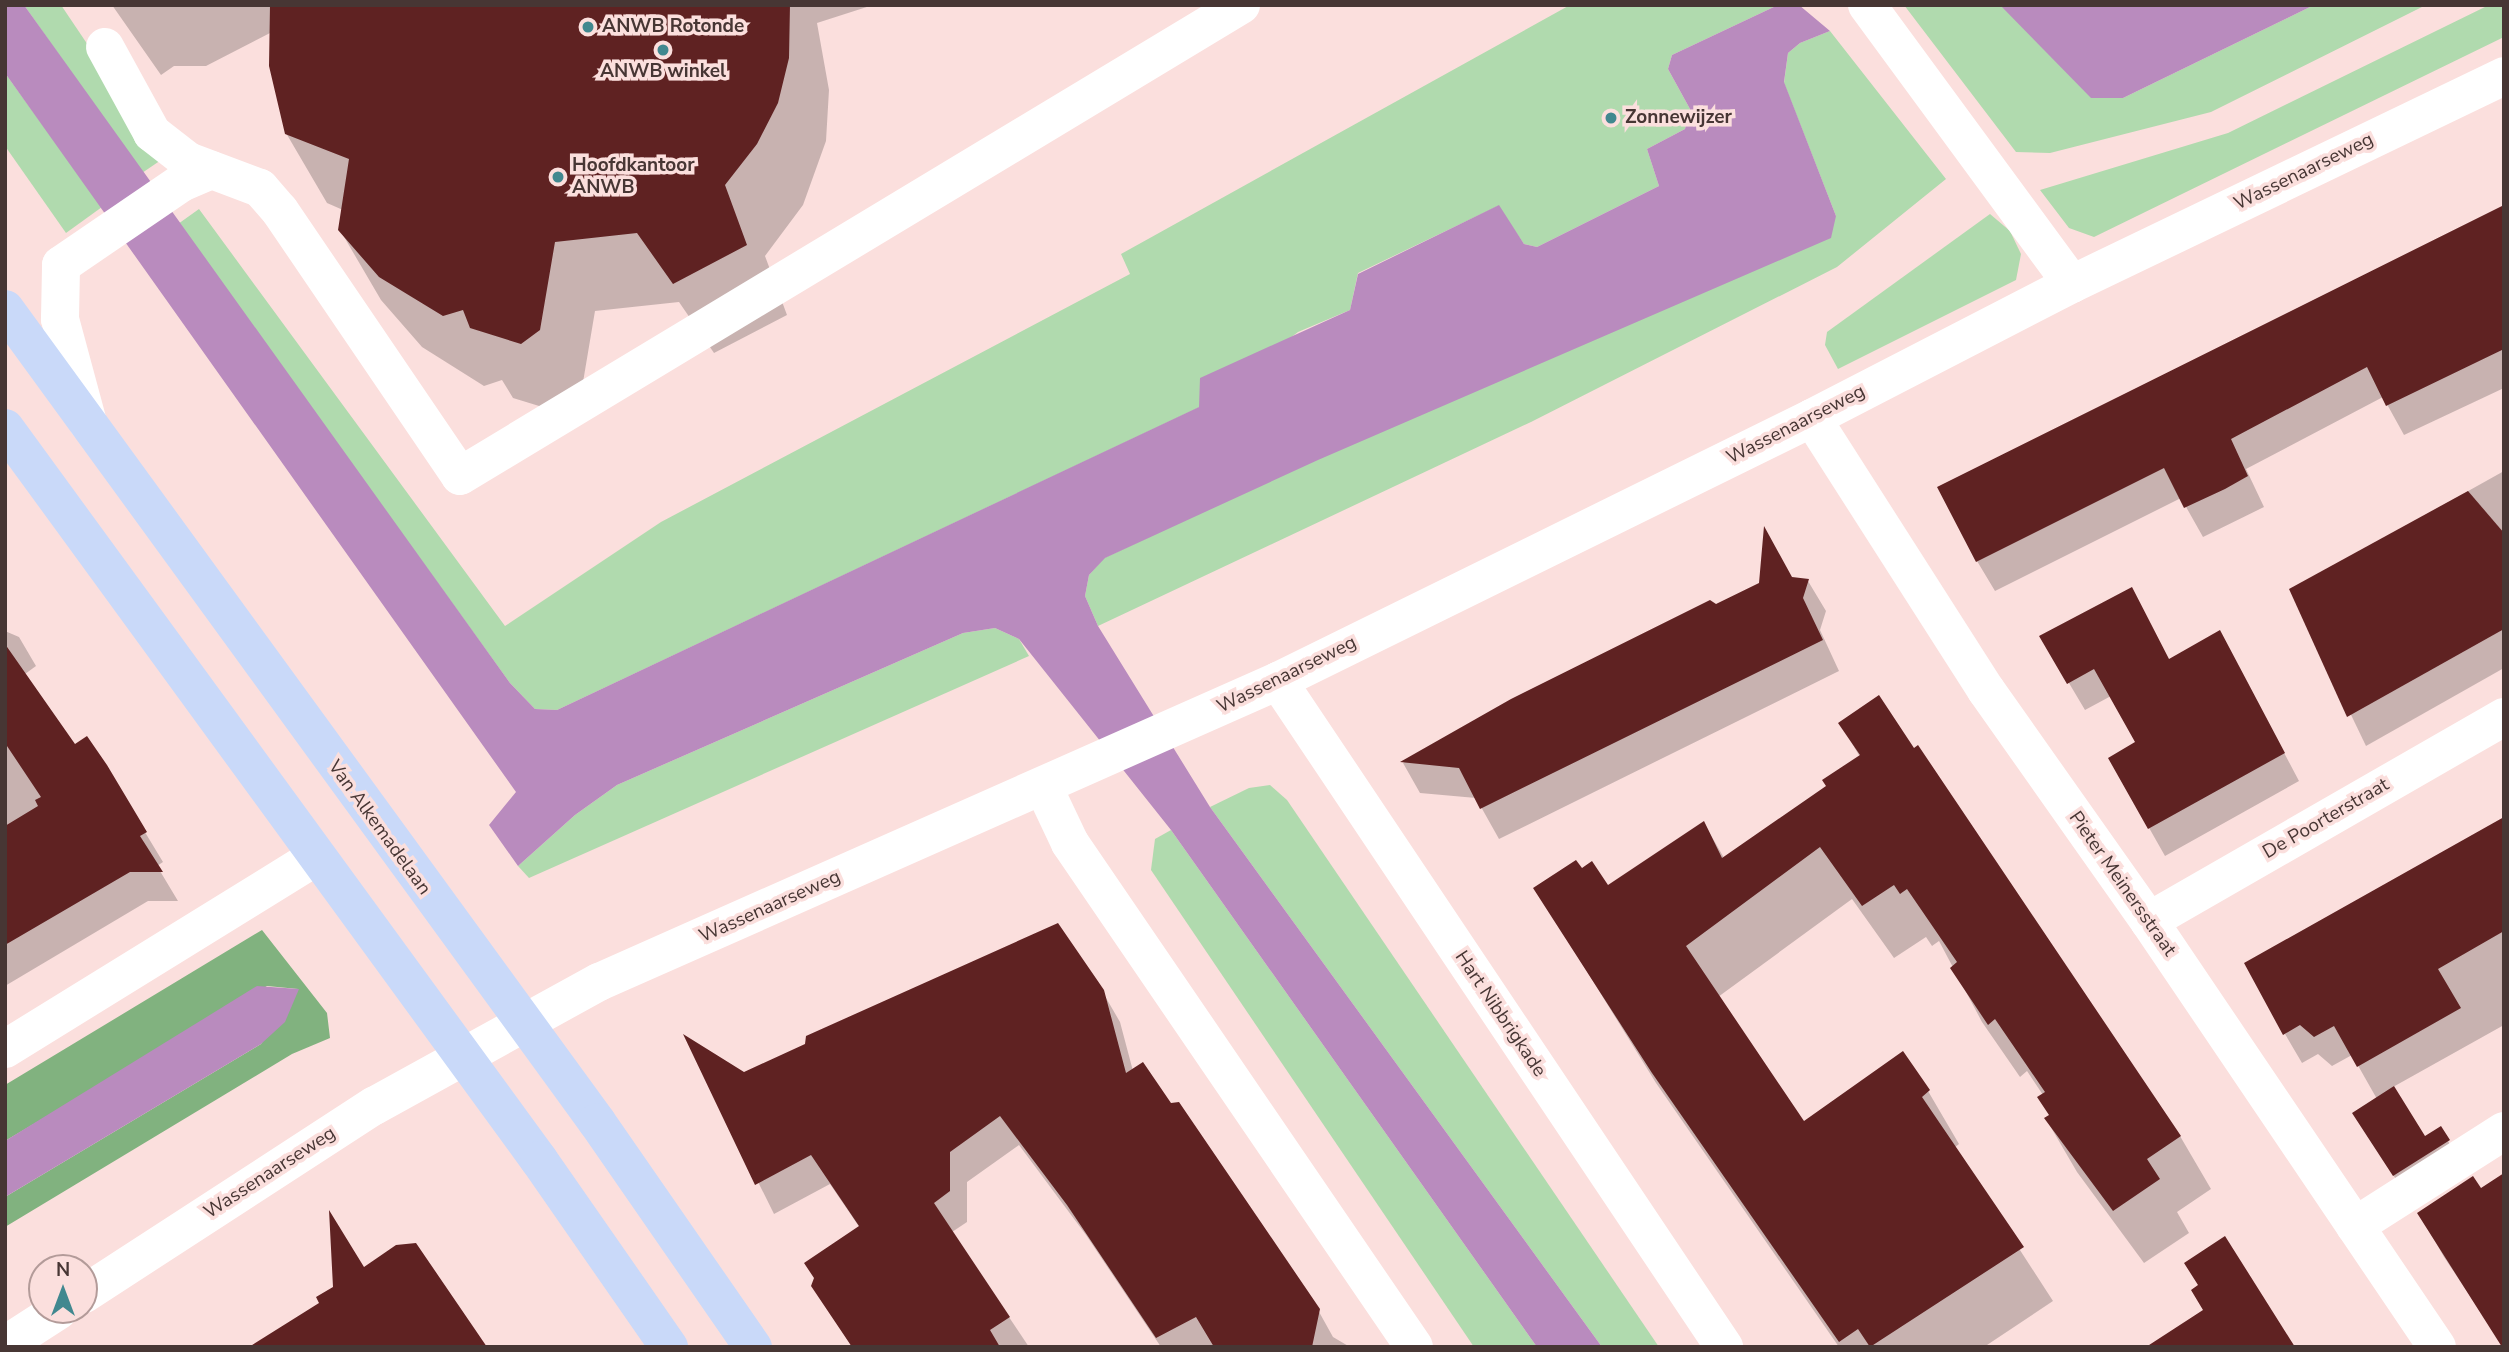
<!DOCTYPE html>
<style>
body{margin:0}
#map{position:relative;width:2509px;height:1352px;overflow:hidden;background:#fbdfdd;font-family:"Nunito Sans",sans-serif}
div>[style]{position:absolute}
.green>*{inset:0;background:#b0daae}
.forest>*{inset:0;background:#81b27f}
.water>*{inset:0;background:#b98bbe}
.shadow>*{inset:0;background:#0003}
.building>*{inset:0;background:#5f2222}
.minor>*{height:38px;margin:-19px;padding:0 19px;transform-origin:19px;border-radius:19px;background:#fff}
.major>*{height:38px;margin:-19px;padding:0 19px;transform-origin:19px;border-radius:19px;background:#c9d9f9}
.dots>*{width:19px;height:19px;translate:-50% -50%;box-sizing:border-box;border:4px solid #fbdfdd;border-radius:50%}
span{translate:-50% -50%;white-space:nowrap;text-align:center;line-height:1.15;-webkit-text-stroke:7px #fbdfdd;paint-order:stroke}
.poi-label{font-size:19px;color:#473634;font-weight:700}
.left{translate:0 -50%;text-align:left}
.street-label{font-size:19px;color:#473634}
.frame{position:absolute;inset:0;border:7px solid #473634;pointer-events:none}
.north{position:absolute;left:28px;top:1254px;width:70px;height:70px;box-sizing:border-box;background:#fbdfdd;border:2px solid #b39b99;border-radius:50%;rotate:0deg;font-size:19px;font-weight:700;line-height:28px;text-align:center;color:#473634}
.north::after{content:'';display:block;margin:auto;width:24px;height:32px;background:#41888f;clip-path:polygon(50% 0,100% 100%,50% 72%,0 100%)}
</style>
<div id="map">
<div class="green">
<div style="clip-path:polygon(24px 5px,61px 5px,164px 158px,142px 173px)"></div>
<div style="clip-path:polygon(1570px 5px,1778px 5px,1672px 55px,1668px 69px,1690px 109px,1685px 129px,1647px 149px,1659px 186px,1537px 247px,1524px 244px,1498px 206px,1358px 273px,1350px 310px,1298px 332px,1200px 407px,557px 710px,535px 709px,510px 683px,178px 224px,199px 209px,505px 626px,661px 522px,1130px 274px,1121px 254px)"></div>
<div style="clip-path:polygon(1904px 5px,2000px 5px,2123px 98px,2314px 5px,2426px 5px,2211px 112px,2050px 153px,2016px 152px)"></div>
<div style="clip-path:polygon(2489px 5px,2504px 5px,2504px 37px,2094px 237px,2069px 228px,2040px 190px,2228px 133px)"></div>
<div style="clip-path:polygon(1830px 31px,1946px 179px,1837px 267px,1531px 422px,1098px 626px,1085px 596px,1089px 575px,1104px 558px,1836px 216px,1784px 83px,1788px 53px,1800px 43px)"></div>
<div style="clip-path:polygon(5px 73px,102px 207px,66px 233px,5px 146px)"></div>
<div style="clip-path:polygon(1990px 214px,2010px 231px,2021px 254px,2016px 280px,1838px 369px,1825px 345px,1827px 332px)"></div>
<div style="clip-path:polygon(995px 628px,1019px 639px,1029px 656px,529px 878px,518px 866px,575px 815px,617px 785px,963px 633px)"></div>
<div style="clip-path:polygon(1270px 785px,1287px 800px,1659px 1347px,1602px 1347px,1210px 807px,1249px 788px)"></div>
<div style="clip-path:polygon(1171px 830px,1537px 1347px,1474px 1347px,1151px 870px,1155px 839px)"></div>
</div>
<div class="forest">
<div style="clip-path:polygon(262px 930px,327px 1013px,330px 1038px,292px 1054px,5px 1227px,5px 1197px,261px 1044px,298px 989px,267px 986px,5px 1141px,5px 1085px)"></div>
</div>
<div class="water">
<div style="clip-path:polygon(5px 5px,24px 5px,510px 683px,535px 709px,557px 710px,1199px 407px,1200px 378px,1350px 310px,1358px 274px,1499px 205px,1524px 244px,1537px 247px,1659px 186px,1647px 149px,1685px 129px,1690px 109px,1668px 69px,1672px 55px,1778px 5px,1799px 5px,1830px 31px,1800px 43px,1788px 53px,1784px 82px,1836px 216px,1831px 238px,1318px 460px,1105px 558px,1089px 575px,1085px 596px,1098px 626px,1210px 807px,1602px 1347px,1537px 1347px,1171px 830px,1019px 639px,995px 628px,963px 633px,617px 785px,575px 815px,518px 866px,489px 825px,516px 792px,5px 73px)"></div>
<div style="clip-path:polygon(2000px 5px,2314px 5px,2123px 98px,2091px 98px)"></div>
<div style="clip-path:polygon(257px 986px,299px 989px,285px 1022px,261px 1044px,5px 1197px,5px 1141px)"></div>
</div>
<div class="shadow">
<div style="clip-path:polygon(112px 5px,873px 5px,817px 23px,829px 90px,826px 141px,803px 205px,765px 256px,787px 315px,714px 353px,679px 302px,595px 311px,580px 400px,562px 413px,513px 398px,502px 380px,484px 386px,422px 347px,381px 300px,340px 230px,343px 210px,327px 203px,286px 133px,272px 32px,206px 66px,174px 66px,161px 75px)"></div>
<div style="clip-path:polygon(2504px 207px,2504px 388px,2404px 435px,2383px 397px,2246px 469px,2264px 507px,2203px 537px,2181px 498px,1995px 591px,1977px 561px)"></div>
<div style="clip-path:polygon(2504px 471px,2504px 668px,2366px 746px,2291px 590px)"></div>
<div style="clip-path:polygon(1792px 579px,1808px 581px,1826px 611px,1820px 630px,1839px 671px,1499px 839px,1476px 798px,1420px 793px,1403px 763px,1511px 701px,1716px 606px)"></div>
<div style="clip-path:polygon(5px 631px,19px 637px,36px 666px,25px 674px,75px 747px,105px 766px,163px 862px,157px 866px,178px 901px,148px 901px,5px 986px)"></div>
<div style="clip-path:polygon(2041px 636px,2169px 660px,2235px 660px,2299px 781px,2165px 856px,2110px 759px,2137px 743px,2111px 696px,2085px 710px)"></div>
<div style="clip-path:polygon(1840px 723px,2180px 1136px,2211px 1189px,2177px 1212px,2189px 1233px,2144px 1263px,2077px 1172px,2046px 1119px,2050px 1117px,2043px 1095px,2027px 1071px,2020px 1077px,1982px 1022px,1939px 941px,1932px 946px,1926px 937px,1894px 958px,1852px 899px,1718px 997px,1804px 1123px,1928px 1091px,1959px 1144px,1954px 1148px,2053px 1301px,1984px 1347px,1839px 1347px,1656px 1083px,1536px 889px,1581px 871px,1608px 887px,1704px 823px,1724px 858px,1828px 786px,1860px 757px)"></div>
<div style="clip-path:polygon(2504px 819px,2504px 1025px,2393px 1087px,2424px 1138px,2448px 1141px,2457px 1156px,2403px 1190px,2363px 1129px,2377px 1099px,2352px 1055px,2332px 1066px,2318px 1054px,2302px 1063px,2285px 1034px)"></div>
<div style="clip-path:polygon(1102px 991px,1120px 1022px,1133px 1071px,1318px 1310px,1333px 1337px,1350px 1347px,1161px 1347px,1086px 1235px,1019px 1145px,967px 1182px,967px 1222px,952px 1232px,1029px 1347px,852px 1347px,813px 1285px,860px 1228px,830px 1184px,774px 1214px,687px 1039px,743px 1074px)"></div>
<div style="clip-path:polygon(2419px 1213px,2504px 1347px,2444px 1257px)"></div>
</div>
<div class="building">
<div style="clip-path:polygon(270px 5px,790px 5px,789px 58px,778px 103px,757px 144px,725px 185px,747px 245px,673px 284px,637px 233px,555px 242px,540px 330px,521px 344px,470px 328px,463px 310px,443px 316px,379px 277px,338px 230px,349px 159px,285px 134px,269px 66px)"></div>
<div style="clip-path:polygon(2504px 205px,2504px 349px,2386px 406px,2367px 367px,2231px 439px,2248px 476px,2225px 489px,2184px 508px,2164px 468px,1976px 562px,1937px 487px)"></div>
<div style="clip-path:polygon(2468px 491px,2504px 533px,2504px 629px,2347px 717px,2289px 589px)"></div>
<div style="clip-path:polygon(1764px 526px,1792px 577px,1809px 579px,1803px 598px,1823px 640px,1480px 809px,1459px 768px,1400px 762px,1511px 699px,1710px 600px,1716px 604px,1759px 583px)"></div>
<div style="clip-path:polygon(2132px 587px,2169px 659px,2220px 630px,2285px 753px,2148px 829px,2108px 758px,2135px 742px,2094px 669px,2067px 684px,2039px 636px)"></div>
<div style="clip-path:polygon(5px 644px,75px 744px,87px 736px,107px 765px,147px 832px,140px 836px,163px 872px,130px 872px,5px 945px,5px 826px,38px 806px,35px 800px,41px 797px,5px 743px)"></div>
<div style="clip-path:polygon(1879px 695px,1914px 748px,1918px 745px,2181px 1136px,2147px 1159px,2160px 1179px,2113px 1211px,2044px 1118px,2049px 1115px,2037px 1097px,2045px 1092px,1995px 1019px,1988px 1025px,1950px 968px,1957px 962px,1907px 889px,1900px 894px,1894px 885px,1862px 906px,1820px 847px,1686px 946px,1804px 1121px,1903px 1051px,1930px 1090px,1922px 1097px,2024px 1247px,1870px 1347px,1858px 1329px,1839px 1342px,1652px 1073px,1533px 888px,1576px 860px,1582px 868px,1592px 861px,1608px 885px,1704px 821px,1722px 858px,1826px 786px,1822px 780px,1860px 755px,1838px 723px)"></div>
<div style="clip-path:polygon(2504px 817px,2504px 931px,2438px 969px,2461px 1008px,2357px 1067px,2334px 1026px,2314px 1037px,2300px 1025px,2283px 1035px,2244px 963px)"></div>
<div style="clip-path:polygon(1058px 923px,1104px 990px,1126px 1073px,1143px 1062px,1171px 1103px,1179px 1102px,1320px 1309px,1312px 1347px,1214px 1347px,1196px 1317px,1156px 1338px,1067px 1205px,1000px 1116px,950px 1152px,950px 1191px,934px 1203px,1010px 1317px,990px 1330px,1000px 1347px,852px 1347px,811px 1286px,814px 1278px,804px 1263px,859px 1226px,811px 1155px,755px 1185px,683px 1034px,744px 1072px,805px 1044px,806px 1036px)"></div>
<div style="clip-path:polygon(2394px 1086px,2425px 1136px,2441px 1126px,2450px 1140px,2393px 1176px,2352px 1113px)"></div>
<div style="clip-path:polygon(2504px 1173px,2504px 1347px,2502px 1347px,2417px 1213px,2473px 1176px,2481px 1188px)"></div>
<div style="clip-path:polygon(329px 1210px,364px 1267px,396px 1245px,416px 1243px,487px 1347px,249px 1347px,319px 1303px,316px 1297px,333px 1287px)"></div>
<div style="clip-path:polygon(2225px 1236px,2295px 1347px,2146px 1347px,2203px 1310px,2191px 1290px,2198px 1285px,2184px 1263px)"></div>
</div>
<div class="minor">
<div style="left:1867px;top:5px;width:346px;rotate:53.7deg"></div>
<div style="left:105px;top:47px;width:98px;rotate:61.3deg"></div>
<div style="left:152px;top:133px;width:46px;rotate:37.9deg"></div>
<div style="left:188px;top:161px;width:77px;rotate:20.6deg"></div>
<div style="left:260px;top:188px;width:30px;rotate:49deg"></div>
<div style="left:280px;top:211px;width:320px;rotate:55.8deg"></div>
<div style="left:460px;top:476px;width:912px;rotate:-31.09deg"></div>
<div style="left:1812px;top:418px;width:323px;rotate:57.4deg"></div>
<div style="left:1986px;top:690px;width:283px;rotate:54.8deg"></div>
<div style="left:2149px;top:921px;width:514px;rotate:55.94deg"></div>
<div style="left:88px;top:423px;width:108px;rotate:-105.1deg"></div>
<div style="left:60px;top:319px;width:54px;rotate:-88.9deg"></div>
<div style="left:61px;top:265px;width:145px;rotate:-34.3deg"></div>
<div style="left:181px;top:183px;width:33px;rotate:-23deg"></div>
<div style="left:1278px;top:681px;width:802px;rotate:56.19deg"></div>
<div style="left:1043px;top:786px;width:63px;rotate:64.7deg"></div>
<div style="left:1070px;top:843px;width:610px;rotate:55.68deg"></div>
<div style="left:2149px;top:921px;width:409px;rotate:-29.9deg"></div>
<div style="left:5px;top:1049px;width:365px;rotate:-31.7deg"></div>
<div style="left:2355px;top:1226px;width:177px;rotate:-32.5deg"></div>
<div style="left:84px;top:1294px;width:346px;rotate:-33deg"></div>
<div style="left:374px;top:1106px;width:257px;rotate:-28.9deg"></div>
<div style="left:599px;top:982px;width:743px;rotate:-23.91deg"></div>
<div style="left:1278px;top:681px;width:595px;rotate:-26.22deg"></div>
<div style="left:1812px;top:418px;width:292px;rotate:-27.3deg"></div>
<div style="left:2072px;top:284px;width:479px;rotate:-25.7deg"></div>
<div style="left:5px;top:1345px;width:64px;rotate:-32.9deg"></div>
</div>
<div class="major">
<div style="left:5px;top:309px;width:1006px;rotate:53.94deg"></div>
<div style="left:597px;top:1122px;width:274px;rotate:55.3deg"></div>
<div style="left:5px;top:428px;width:906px;rotate:53.89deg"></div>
<div style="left:539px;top:1160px;width:228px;rotate:55.2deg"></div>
</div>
<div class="dots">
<div style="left:588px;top:27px;background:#41888f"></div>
<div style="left:663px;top:50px;background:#41888f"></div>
<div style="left:1611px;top:118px;background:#41888f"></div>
<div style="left:558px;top:177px;background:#41888f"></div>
</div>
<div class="poi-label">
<span class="left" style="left:602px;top:27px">ANWB Rotonde</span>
<span style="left:663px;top:72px">ANWB winkel</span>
<span class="left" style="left:1625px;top:118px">Zonnewijzer</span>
<span class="left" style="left:572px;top:177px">Hoofdkantoor<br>ANWB</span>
</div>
<div class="street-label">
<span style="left:2304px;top:172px;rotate:-26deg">Wassenaarseweg</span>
<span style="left:1796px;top:425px;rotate:-27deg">Wassenaarseweg</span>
<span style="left:1287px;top:675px;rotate:-26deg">Wassenaarseweg</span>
<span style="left:2326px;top:819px;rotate:-30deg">De Poorterstraat</span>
<span style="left:379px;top:828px;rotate:54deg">Van Alkemadelaan</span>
<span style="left:2122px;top:884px;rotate:55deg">Pieter Meinersstraat</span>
<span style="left:770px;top:907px;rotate:-24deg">Wassenaarseweg</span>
<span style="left:1500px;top:1014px;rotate:56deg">Hart Nibbrigkade</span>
<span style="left:270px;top:1173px;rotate:-33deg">Wassenaarseweg</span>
</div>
<div class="frame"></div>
<div class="north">N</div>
</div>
